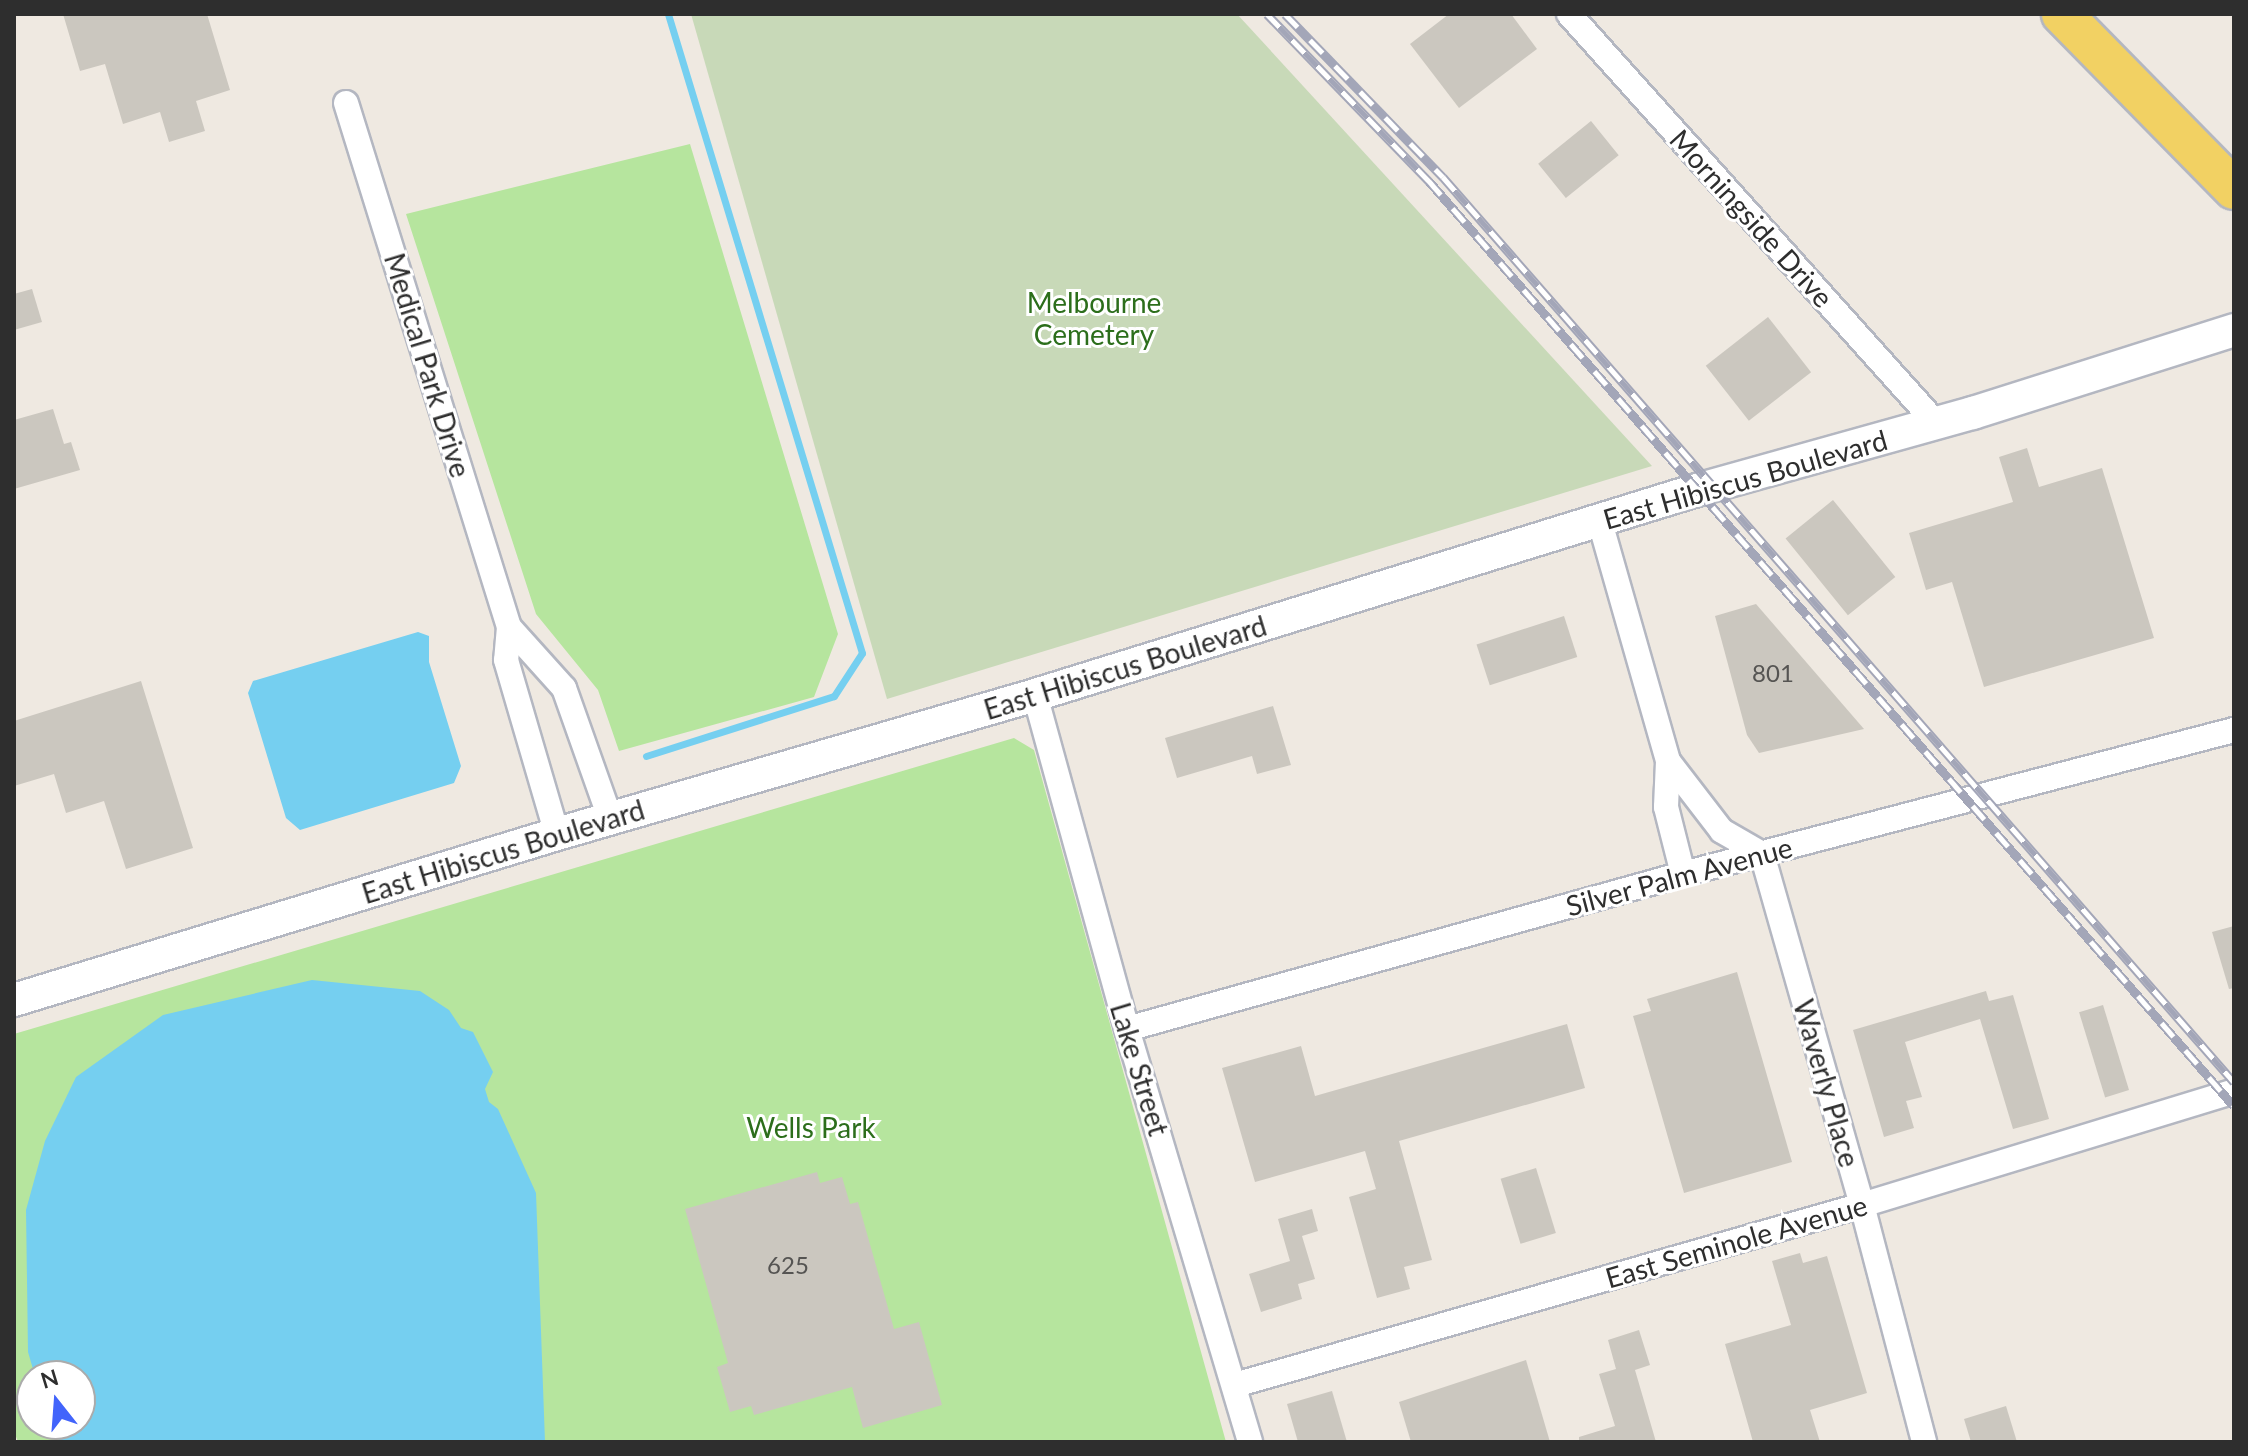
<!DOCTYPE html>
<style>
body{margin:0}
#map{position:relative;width:2248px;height:1456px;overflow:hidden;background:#efe9e1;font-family:Lato,sans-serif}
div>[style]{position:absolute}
.green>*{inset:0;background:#b6e59e}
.cemetery>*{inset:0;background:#c8d9b8}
.water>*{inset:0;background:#75cff0}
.stream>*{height:7px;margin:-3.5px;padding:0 3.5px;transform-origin:3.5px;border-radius:3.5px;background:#75cff0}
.building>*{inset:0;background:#cbc7bf;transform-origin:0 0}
.roads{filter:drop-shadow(2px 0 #b4b7c1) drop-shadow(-2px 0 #b4b7c1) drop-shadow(0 2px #b4b7c1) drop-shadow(0 -2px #b4b7c1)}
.minor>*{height:24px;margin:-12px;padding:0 12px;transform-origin:12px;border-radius:12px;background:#fff}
.tertiary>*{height:32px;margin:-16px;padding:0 16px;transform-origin:16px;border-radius:16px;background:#fff}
.primary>*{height:40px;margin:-20px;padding:0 20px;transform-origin:20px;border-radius:20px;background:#f2d163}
.rail>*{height:9px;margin-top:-4.5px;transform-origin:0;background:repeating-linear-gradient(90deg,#fff 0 18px,#a3a6b8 0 36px);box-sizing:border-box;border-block:2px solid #a3a6b8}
span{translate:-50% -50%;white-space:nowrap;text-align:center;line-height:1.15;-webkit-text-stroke:6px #fff;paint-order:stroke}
.number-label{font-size:24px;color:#555452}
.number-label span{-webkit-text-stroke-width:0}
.street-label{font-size:28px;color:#2e2e2e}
.park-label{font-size:28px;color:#2c6e1b}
.frame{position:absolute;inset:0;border:16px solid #2e2e2e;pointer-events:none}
.north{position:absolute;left:16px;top:1360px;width:80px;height:80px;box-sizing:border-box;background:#fff;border:2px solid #ababab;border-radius:50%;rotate:343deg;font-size:22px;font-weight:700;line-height:32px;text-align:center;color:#2e2e2e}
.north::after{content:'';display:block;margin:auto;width:28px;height:36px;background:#4264fb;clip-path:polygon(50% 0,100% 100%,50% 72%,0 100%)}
</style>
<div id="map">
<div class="green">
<div style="clip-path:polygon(690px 144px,838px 634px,814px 697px,619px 751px,598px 690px,536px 614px,406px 214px)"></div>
<div style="clip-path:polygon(evenodd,1014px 738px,1034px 750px,1226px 1442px,18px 1442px,14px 1431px,14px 1034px,1014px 738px,32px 1376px,80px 1376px,80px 1424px,32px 1424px,32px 1376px)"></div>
</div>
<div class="cemetery">
<div style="clip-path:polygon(691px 14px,1237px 14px,1652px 466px,887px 699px)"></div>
</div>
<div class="water">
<div style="clip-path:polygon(418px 632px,429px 636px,429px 662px,461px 766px,454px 783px,300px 830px,286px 818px,248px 693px,253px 681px)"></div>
<div style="clip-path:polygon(312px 980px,420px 991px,449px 1010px,461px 1028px,473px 1032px,493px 1072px,485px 1089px,489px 1102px,498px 1109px,536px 1193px,545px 1442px,60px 1442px,51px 1424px,80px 1424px,80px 1376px,35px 1376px,28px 1352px,26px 1210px,45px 1141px,76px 1077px,163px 1015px)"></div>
</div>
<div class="stream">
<div style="left:646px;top:756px;width:197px;rotate:-17.7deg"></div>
<div style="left:834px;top:696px;width:51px;rotate:-56.9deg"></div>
<div style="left:862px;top:653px;width:668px;rotate:-106.89deg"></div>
</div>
<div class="building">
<div style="clip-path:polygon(63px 14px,207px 14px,230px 90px,196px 101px,205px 131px,169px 142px,160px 112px,123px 124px,105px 64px,80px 71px)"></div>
<div style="clip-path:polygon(1449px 14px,1511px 14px,1537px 49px,1459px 108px,1410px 44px)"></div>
<div style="left:1591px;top:121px;width:44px;height:68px;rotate:51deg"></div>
<div style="clip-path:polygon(32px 289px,42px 322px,14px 330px,14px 294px)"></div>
<div style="left:1768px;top:317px;width:70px;height:79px;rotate:52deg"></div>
<div style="clip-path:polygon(53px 409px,64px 444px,71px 442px,80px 470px,14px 489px,14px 420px)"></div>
<div style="clip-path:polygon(2027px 448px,2039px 487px,2102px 468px,2154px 638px,1984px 687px,1952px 582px,1926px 590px,1909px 533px,2013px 502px,1999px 457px)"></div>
<div style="left:1833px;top:500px;width:99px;height:61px;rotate:51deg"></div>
<div style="clip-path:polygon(1756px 604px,1864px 729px,1759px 753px,1747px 735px,1715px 616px)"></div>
<div style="left:1564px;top:616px;width:43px;height:92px;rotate:72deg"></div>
<div style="clip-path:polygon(141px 681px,193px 848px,126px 869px,104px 801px,66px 813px,54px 774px,14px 786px,14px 721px)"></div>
<div style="clip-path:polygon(1273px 706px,1291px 765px,1257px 774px,1252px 756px,1177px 778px,1165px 738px)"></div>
<div style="clip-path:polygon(2234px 926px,2234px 988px,2229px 989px,2212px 932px)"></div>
<div style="clip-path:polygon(1737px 972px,1792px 1162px,1684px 1193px,1633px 1016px,1651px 1011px,1647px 999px)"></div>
<div style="clip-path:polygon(1986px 991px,1989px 1001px,2013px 995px,2049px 1119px,2013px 1129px,1980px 1019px,1905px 1042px,1922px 1097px,1906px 1101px,1914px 1128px,1884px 1137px,1853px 1030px)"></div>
<div style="left:2103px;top:1005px;width:89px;height:25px;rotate:73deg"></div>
<div style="clip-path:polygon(1567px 1024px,1585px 1088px,1399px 1141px,1432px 1260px,1404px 1267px,1410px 1289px,1377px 1298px,1349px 1197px,1376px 1189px,1365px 1151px,1255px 1182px,1222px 1068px,1301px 1046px,1315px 1096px)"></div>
<div style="left:1536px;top:1168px;width:68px;height:37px;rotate:73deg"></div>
<div style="clip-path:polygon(817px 1172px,820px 1183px,842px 1177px,850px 1204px,858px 1202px,894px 1329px,919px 1322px,942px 1405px,863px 1428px,852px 1387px,754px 1415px,751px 1406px,730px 1412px,717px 1367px,728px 1363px,685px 1209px)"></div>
<div style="clip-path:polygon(1312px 1209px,1318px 1231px,1302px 1236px,1315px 1279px,1298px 1284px,1302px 1299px,1261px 1312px,1249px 1274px,1290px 1261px,1278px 1219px)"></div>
<div style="clip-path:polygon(1800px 1253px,1803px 1263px,1827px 1256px,1867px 1393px,1810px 1410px,1820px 1442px,1753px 1442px,1725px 1344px,1791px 1325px,1772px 1261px)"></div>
<div style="clip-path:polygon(1639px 1330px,1650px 1365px,1635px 1370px,1656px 1442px,1579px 1442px,1579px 1437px,1615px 1426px,1599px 1374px,1616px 1369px,1608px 1340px)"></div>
<div style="clip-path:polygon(1526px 1360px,1550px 1442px,1411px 1442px,1399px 1402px)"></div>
<div style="clip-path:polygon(1332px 1391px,1347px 1442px,1298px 1442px,1287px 1404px)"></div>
<div style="clip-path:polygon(2006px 1406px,2017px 1442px,1971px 1442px,1964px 1419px)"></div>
</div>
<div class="roads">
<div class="minor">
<div style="left:1569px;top:14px;width:550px;rotate:48.1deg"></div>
<div style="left:346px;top:103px;width:549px;rotate:72.72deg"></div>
<div style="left:509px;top:627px;width:33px;rotate:95deg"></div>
<div style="left:506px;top:660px;width:181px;rotate:73.7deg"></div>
<div style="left:1600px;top:522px;width:248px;rotate:74.1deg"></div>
<div style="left:1668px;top:761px;width:46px;rotate:92.5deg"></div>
<div style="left:1666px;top:807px;width:69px;rotate:75.8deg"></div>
<div style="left:509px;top:627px;width:82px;rotate:48deg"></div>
<div style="left:564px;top:688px;width:138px;rotate:70.5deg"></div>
<div style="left:1035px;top:695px;width:346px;rotate:74.6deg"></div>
<div style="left:1127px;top:1029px;width:431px;rotate:73.4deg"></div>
<div style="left:1668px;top:761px;width:88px;rotate:52.4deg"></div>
<div style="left:1722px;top:831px;width:46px;rotate:29.9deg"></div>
<div style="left:1762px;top:854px;width:365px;rotate:74.1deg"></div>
<div style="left:1862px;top:1205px;width:245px;rotate:75.3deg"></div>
<div style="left:1127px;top:1029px;width:577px;rotate:-15.58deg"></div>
<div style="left:1683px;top:874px;width:570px;rotate:-14.65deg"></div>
<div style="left:1235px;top:1385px;width:652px;rotate:-16.02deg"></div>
<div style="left:1862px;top:1205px;width:389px;rotate:-17deg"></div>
</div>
<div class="tertiary">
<div style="left:14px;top:1000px;width:568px;rotate:-17deg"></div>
<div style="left:557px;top:834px;width:498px;rotate:-16.2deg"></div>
<div style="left:1035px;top:695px;width:696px;rotate:-17.21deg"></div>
<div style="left:1700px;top:489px;width:283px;rotate:-15.6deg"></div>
<div style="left:1973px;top:413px;width:274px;rotate:-17.6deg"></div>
</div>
<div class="primary">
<div style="left:2062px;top:14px;width:245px;rotate:45.5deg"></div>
</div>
</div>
<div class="rail">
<div style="left:1267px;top:14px;width:233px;rotate:45.9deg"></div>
<div style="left:1429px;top:181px;width:1226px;rotate:48.97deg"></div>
<div style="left:1285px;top:14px;width:227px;rotate:45.9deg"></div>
<div style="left:1443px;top:177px;width:1202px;rotate:48.85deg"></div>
</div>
<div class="number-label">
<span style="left:1773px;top:673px">801</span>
<span style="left:788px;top:1265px">625</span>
</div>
<div class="street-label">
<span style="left:1752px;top:218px;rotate:48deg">Morningside Drive</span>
<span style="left:428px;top:365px;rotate:73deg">Medical Park Drive</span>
<span style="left:1745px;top:479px;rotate:-16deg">East Hibiscus Boulevard</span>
<span style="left:1125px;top:667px;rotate:-17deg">East Hibiscus Boulevard</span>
<span style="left:503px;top:851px;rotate:-17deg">East Hibiscus Boulevard</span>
<span style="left:1679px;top:876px;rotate:-15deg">Silver Palm Avenue</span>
<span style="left:1140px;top:1069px;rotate:73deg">Lake Street</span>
<span style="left:1827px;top:1083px;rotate:74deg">Waverly Place</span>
<span style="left:1736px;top:1241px;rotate:-16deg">East Seminole Avenue</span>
</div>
<div class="park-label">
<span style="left:1094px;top:318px">Melbourne<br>Cemetery</span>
<span style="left:811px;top:1127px">Wells Park</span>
</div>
<div class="frame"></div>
<div class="north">N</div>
</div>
